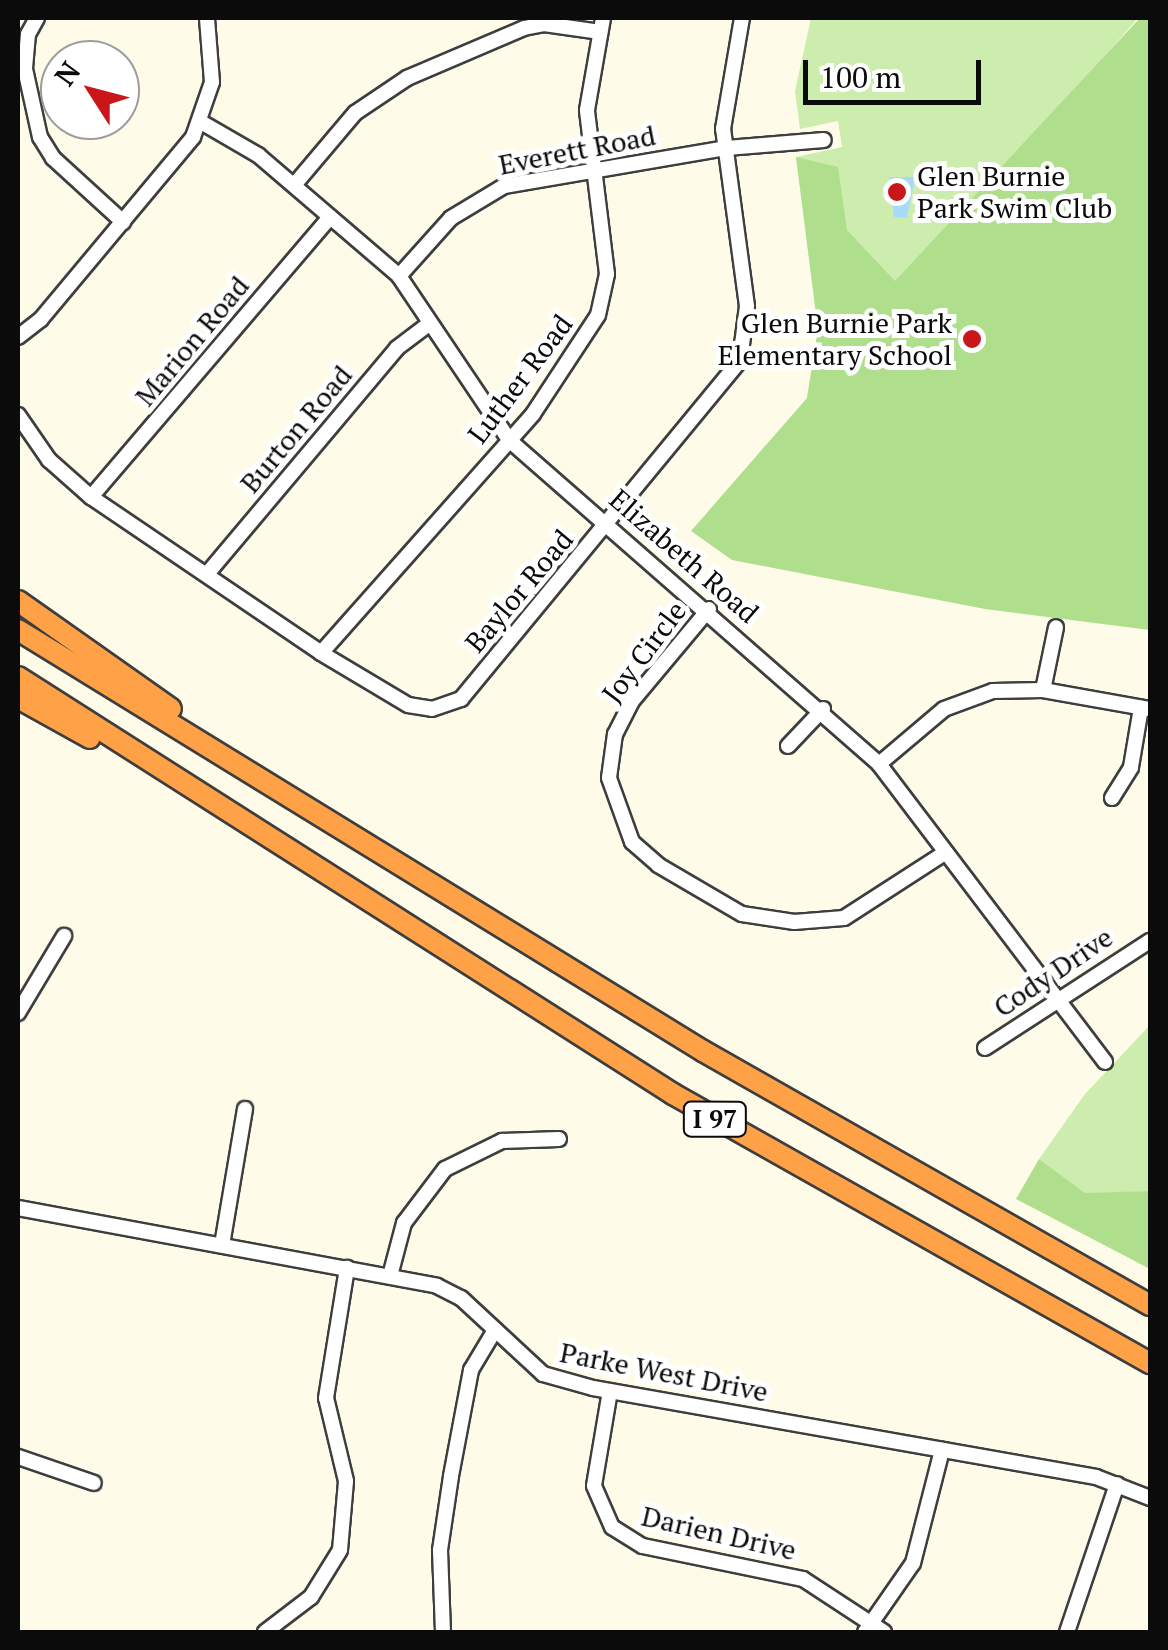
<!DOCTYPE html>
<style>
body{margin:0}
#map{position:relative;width:1168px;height:1650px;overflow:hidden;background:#fffbe9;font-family:"PT Serif",serif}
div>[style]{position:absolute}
.green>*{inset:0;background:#cdedaf}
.forest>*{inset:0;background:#afdf8d}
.water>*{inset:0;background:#a8dafc}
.roads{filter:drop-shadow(2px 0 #3e3e3e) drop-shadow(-2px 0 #3e3e3e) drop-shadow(0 2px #3e3e3e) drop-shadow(0 -2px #3e3e3e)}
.minor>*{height:14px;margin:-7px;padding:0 7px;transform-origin:7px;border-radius:7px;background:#fff}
.highway>*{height:20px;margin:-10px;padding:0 10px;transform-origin:10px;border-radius:10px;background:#ffa147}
.dots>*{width:28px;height:28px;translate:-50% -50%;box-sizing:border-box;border:5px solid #fff;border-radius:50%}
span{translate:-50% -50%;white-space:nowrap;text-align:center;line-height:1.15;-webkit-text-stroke:10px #fff;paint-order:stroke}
.shield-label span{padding:2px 8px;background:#fff;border:2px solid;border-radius:8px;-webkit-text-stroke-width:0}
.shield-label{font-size:25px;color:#0b0b0b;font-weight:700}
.street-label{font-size:28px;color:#0b0b0b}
.poi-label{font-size:28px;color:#0b0b0b}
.left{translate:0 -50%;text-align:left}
.right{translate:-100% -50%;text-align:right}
.frame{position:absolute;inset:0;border:20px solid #0b0b0b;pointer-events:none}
.north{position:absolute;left:40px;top:40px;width:100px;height:100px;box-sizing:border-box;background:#fff;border:2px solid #9d9d9d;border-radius:50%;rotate:306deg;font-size:28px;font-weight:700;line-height:40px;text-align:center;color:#0b0b0b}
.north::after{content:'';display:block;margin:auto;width:35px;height:45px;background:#c81619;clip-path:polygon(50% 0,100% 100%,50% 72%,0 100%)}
.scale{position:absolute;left:803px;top:60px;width:178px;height:45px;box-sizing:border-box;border:5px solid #0b0b0b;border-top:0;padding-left:12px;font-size:30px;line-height:35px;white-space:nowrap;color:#0b0b0b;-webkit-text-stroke:8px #fff;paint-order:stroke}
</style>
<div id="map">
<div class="green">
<div style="clip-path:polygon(811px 18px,1138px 18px,807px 398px,818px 329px,796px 157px,842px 147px,838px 121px,800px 129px,795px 91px)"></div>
<div style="clip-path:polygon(1150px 1025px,1150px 1191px,1085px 1194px,1039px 1159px,1085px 1094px)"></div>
</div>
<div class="forest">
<div style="clip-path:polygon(1140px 18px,1150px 18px,1150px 630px,985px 609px,732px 560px,691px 531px,807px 398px,818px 329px,796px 157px,838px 167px,847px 230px,895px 281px)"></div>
<div style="clip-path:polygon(1039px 1159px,1085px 1193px,1150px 1191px,1150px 1269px,1016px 1199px)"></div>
</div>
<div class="water">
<div style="clip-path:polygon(889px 177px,915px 177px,907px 218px,894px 217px)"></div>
</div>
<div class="roads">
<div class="minor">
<div style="left:37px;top:18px;width:18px;rotate:119deg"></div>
<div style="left:28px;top:34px;width:35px;rotate:95deg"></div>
<div style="left:25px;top:69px;width:70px;rotate:77.6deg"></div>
<div style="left:40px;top:137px;width:25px;rotate:58deg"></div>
<div style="left:53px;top:158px;width:95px;rotate:42.4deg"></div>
<div style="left:201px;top:122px;width:66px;rotate:30.1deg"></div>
<div style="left:258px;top:155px;width:186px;rotate:40.6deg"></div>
<div style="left:399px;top:276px;width:197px;rotate:56.1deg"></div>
<div style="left:509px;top:440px;width:492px;rotate:41.2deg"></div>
<div style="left:879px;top:764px;width:374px;rotate:52.8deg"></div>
<div style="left:295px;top:184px;width:93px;rotate:-49.8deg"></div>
<div style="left:355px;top:113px;width:63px;rotate:-33.9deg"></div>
<div style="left:407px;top:78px;width:127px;rotate:-23.1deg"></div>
<div style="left:524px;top:28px;width:20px;rotate:-11deg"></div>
<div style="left:544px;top:24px;width:57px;rotate:8.1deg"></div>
<div style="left:399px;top:276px;width:78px;rotate:-48.1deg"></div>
<div style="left:451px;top:218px;width:62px;rotate:-31.1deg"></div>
<div style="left:504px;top:186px;width:226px;rotate:-9.7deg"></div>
<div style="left:727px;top:148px;width:97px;rotate:-4.7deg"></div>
<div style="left:18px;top:337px;width:29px;rotate:-38deg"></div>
<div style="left:41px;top:319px;width:237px;rotate:-50.1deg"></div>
<div style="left:193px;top:137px;width:58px;rotate:-70.9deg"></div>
<div style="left:212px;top:82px;width:64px;rotate:-94.5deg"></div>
<div style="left:18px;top:415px;width:55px;rotate:55.4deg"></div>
<div style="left:49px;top:460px;width:56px;rotate:41.4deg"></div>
<div style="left:91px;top:497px;width:278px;rotate:34.1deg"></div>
<div style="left:321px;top:653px;width:101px;rotate:30.9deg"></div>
<div style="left:408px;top:705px;width:24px;rotate:9deg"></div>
<div style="left:432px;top:709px;width:31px;rotate:-19deg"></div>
<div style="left:461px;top:699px;width:439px;rotate:-50.5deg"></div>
<div style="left:740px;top:360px;width:54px;rotate:-82.6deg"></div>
<div style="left:747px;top:306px;width:179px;rotate:-97.7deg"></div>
<div style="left:723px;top:129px;width:113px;rotate:-80.3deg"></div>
<div style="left:91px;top:497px;width:368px;rotate:-49.5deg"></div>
<div style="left:207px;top:574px;width:295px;rotate:-49.9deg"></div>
<div style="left:397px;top:348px;width:41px;rotate:-37.1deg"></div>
<div style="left:709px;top:609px;width:120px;rotate:129.9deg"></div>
<div style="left:632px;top:701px;width:37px;rotate:117deg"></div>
<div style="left:615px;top:734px;width:44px;rotate:97.8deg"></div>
<div style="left:609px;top:778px;width:68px;rotate:70.2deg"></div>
<div style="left:632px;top:842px;width:35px;rotate:41deg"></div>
<div style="left:658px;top:865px;width:97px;rotate:30.3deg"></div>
<div style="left:742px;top:914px;width:53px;rotate:8.7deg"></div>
<div style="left:794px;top:922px;width:50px;rotate:-4.6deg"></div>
<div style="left:844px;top:918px;width:121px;rotate:-32.9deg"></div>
<div style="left:321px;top:653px;width:319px;rotate:-48.4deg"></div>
<div style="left:533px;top:414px;width:118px;rotate:-56.7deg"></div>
<div style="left:598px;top:315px;width:42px;rotate:-77.6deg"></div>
<div style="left:607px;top:274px;width:165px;rotate:-97deg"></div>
<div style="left:587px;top:110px;width:93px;rotate:-80.1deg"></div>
<div style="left:1043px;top:690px;width:64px;rotate:-78.3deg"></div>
<div style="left:788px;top:746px;width:51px;rotate:-46.6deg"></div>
<div style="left:879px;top:764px;width:85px;rotate:-40.2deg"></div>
<div style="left:944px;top:709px;width:52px;rotate:-20.2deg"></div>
<div style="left:993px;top:691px;width:50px;rotate:-1.1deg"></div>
<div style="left:1043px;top:690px;width:109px;rotate:10.1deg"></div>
<div style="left:1112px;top:798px;width:36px;rotate:-58deg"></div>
<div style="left:1131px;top:767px;width:60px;rotate:-80.4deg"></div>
<div style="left:18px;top:1013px;width:90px;rotate:-59.1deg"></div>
<div style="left:985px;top:1048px;width:197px;rotate:-33deg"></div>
<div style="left:18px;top:1208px;width:426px;rotate:10.5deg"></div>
<div style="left:437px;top:1286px;width:27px;rotate:27deg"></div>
<div style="left:461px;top:1298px;width:112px;rotate:42.8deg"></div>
<div style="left:543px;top:1374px;width:52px;rotate:15.6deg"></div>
<div style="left:593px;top:1388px;width:511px;rotate:10.03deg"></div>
<div style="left:1096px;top:1477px;width:58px;rotate:21.3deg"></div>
<div style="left:222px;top:1245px;width:138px;rotate:-80.4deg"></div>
<div style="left:390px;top:1276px;width:55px;rotate:-75.2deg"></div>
<div style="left:404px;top:1223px;width:68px;rotate:-52.8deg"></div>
<div style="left:445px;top:1169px;width:64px;rotate:-26.2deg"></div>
<div style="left:502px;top:1141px;width:57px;rotate:-2deg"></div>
<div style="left:610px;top:1391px;width:96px;rotate:99.6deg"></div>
<div style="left:594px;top:1486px;width:45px;rotate:66.3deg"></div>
<div style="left:612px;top:1527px;width:36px;rotate:32deg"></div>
<div style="left:643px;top:1546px;width:163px;rotate:11.7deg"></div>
<div style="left:803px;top:1579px;width:97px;rotate:33.2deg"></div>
<div style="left:18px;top:1457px;width:80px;rotate:18.9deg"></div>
<div style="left:265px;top:1632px;width:58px;rotate:-37.3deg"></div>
<div style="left:311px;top:1597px;width:55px;rotate:-58.3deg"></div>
<div style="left:340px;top:1550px;width:69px;rotate:-85deg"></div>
<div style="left:346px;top:1481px;width:85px;rotate:-103.5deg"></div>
<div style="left:326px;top:1398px;width:132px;rotate:-80.8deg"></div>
<div style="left:443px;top:1632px;width:82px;rotate:-92.1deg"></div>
<div style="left:440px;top:1550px;width:75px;rotate:-81.5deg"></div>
<div style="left:451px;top:1476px;width:108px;rotate:-79.3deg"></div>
<div style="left:471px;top:1370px;width:47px;rotate:-59deg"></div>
<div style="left:865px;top:1632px;width:84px;rotate:-55.2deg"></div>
<div style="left:913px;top:1563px;width:117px;rotate:-75.6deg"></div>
<div style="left:1067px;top:1632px;width:156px;rotate:-71.3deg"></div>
</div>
<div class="highway">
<div style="left:18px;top:601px;width:187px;rotate:35.2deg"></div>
<div style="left:18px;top:630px;width:804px;rotate:31.57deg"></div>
<div style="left:703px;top:1051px;width:514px;rotate:29.61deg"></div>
<div style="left:18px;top:677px;width:776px;rotate:32.48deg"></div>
<div style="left:673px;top:1094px;width:548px;rotate:29.42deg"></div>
<div style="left:18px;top:698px;width:82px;rotate:29.1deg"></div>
</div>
</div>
<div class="dots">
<div style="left:897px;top:192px;background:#c81619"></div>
<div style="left:972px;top:339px;background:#c81619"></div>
</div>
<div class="shield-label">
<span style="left:715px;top:1119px">I 97</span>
</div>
<div class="street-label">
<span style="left:577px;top:150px;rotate:-11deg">Everett Road</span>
<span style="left:192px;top:341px;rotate:-50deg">Marion Road</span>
<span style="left:520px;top:379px;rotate:-53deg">Luther Road</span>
<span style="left:296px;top:429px;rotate:-50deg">Burton Road</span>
<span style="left:684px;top:556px;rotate:41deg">Elizabeth Road</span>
<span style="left:519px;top:591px;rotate:-50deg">Baylor Road</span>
<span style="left:644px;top:652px;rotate:-53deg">Joy Circle</span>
<span style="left:1053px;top:972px;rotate:-34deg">Cody Drive</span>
<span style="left:664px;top:1372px;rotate:11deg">Parke West Drive</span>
<span style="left:719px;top:1533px;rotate:13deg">Darien Drive</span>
</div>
<div class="poi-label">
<span class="left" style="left:917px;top:192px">Glen Burnie<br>Park Swim Club</span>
<span class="right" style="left:952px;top:339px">Glen Burnie Park<br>Elementary School</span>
</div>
<div class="frame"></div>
<div class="north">N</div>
<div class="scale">100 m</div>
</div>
